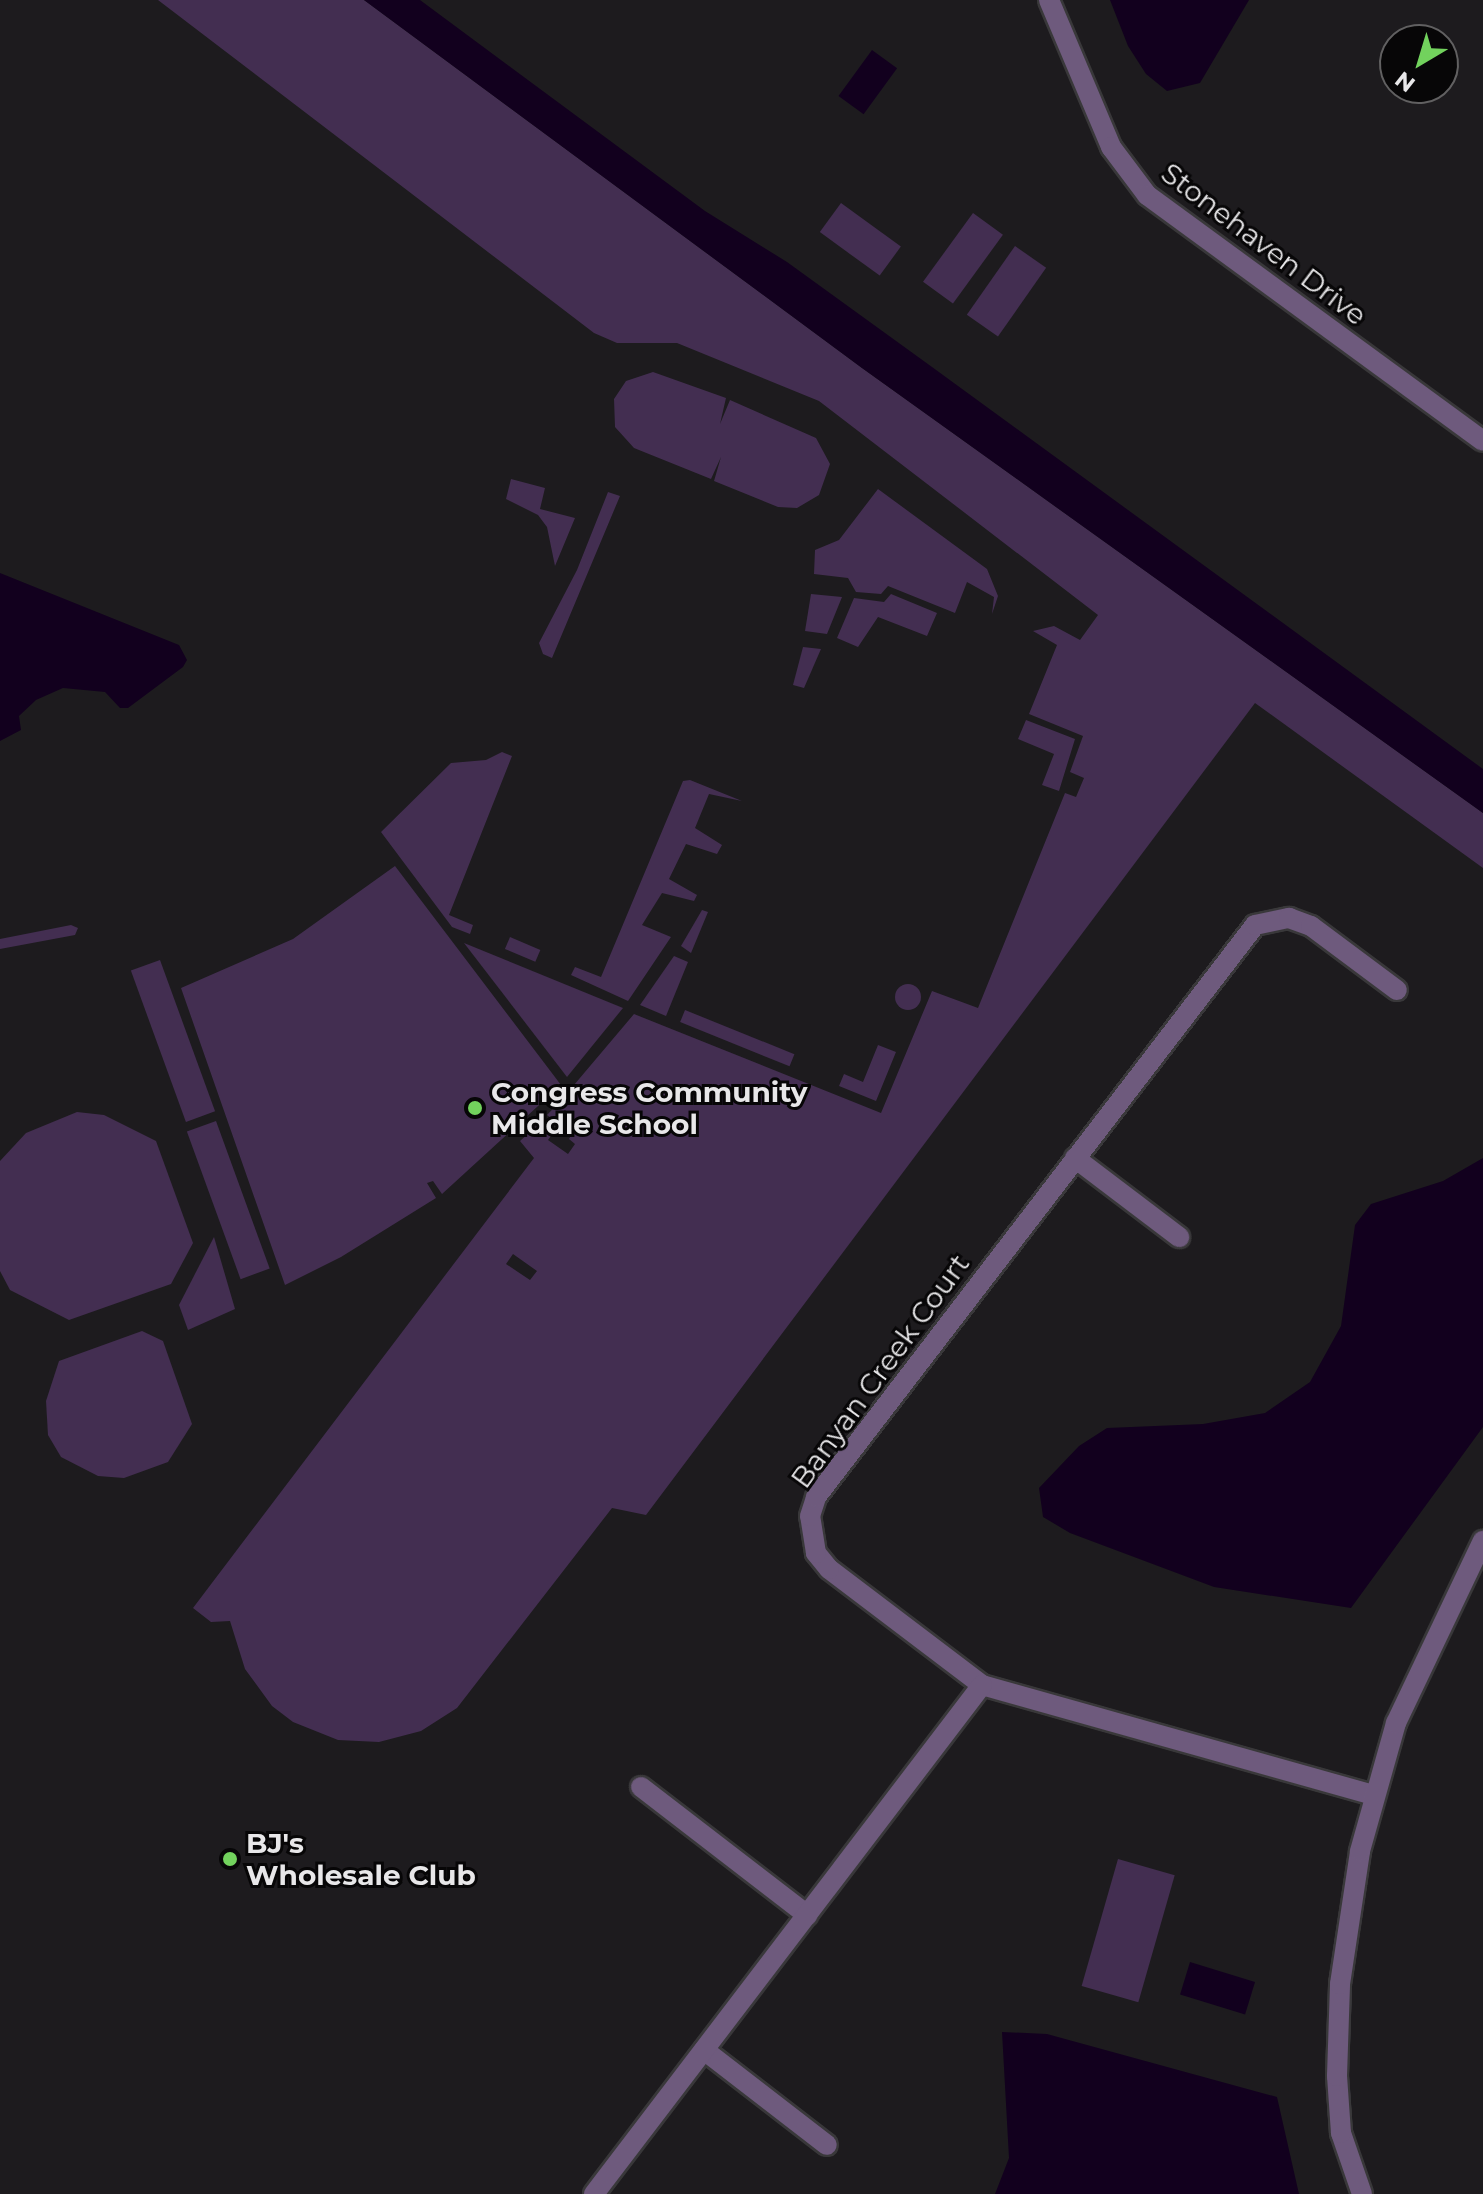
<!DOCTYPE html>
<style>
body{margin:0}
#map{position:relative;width:1483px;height:2194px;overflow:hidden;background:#1d1b1e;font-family:Montserrat,sans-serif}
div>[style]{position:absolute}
.green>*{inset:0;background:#432e51;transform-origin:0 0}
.round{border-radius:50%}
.water>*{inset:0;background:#12001e;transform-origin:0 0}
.roads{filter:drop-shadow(2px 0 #39383a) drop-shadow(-2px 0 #39383a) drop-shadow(0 2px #39383a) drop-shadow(0 -2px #39383a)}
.minor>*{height:20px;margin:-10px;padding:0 10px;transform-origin:10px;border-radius:10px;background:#6e5a7d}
.dots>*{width:22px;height:22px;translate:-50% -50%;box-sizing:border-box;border:4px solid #070607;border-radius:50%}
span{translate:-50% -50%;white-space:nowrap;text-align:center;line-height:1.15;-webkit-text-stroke:6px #070607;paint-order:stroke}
.street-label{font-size:28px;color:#e8e7e9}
.poi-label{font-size:28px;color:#e8e7e9;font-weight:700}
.left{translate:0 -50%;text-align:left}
.north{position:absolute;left:1379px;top:24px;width:80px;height:80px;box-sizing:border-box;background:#070607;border:2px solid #616061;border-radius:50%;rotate:218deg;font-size:22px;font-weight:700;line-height:32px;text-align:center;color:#e8e7e9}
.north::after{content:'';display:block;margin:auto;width:28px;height:36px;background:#72d25d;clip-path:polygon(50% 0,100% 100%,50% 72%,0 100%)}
</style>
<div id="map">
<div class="green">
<div style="clip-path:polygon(evenodd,158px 0,364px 0,862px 368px,1483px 813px,1483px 868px,1255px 703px,646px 1515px,612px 1508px,457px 1708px,421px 1731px,379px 1742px,338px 1740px,293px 1722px,272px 1706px,245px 1669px,230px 1621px,211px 1622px,193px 1608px,534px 1158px,520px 1141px,543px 1120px,556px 1129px,548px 1140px,568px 1154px,575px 1144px,569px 1139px,572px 1134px,547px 1115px,568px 1093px,573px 1099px,580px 1093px,574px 1085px,634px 1014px,881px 1113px,932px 991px,978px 1008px,1065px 793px,1076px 797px,1084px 778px,1070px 772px,1083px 736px,1029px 714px,1057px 645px,1033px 631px,1054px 626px,1080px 640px,1098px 615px,819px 401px,677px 343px,617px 343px,594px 333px,158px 0,513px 1254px,537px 1271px,530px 1280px,506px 1264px,513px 1254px)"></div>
<div style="left:841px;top:203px;width:74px;height:36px;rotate:36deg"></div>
<div style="left:973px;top:213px;width:37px;height:85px;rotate:36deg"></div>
<div style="left:1015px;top:246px;width:38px;height:84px;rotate:35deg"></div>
<div style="clip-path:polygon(653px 372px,726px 398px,720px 424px,730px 400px,816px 438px,830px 464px,819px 495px,797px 508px,778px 507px,714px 481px,721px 457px,711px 479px,634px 448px,615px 427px,614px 399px,626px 381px)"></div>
<div style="clip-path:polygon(511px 479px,545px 488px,540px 509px,575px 518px,555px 566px,547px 527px,538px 515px,506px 499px)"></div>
<div style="clip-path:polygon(878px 489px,987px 569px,998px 596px,992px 614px,994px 597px,967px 582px,955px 613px,888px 586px,881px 594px,856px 592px,848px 578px,814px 574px,815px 550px,839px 540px)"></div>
<div style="clip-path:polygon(608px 492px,620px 496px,552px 658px,543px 654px,539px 643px,577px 570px)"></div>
<div style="clip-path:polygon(811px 594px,842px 597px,827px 634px,805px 631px)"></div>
<div style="clip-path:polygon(891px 594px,937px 613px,927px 636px,878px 617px,858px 647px,837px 638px,854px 598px,884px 602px)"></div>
<div style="clip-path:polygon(803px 647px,821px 649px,804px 688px,793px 685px)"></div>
<div style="clip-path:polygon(1026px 720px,1075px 739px,1059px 791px,1042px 785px,1054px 754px,1018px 739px)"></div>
<div style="clip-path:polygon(502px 752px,512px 756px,449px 915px,473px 925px,470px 934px,452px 927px,381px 832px,451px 763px,486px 760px)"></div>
<div style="clip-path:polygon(690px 780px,742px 801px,709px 794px,695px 828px,722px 845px,717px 854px,686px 844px,669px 879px,697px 895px,694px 901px,662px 893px,642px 925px,671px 937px,628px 1001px,571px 975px,575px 967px,601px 977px,683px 781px)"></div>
<div style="clip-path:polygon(395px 866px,561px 1085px,442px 1194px,433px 1181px,427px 1183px,436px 1198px,341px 1257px,285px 1285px,181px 988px,293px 939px)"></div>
<div style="clip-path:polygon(702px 910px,708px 912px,691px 953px,681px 946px)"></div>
<div style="clip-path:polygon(71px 925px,78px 928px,75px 935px,0 949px,0 939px)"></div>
<div style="left:510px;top:937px;width:33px;height:13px;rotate:23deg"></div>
<div style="clip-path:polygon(464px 943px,623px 1008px,567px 1077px)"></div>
<div style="clip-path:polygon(674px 956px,688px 962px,666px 1016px,640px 1005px)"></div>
<div style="left:160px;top:960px;width:161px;height:31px;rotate:70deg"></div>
<div class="round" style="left:895px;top:984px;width:26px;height:26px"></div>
<div style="left:685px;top:1010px;width:118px;height:13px;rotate:22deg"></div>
<div style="clip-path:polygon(878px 1045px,896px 1052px,876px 1101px,839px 1086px,844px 1074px,863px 1082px)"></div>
<div style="clip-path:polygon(77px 1112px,104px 1115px,156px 1141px,193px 1243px,171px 1284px,69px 1320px,10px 1290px,0 1271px,0 1161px,26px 1133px)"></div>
<div style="left:216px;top:1121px;width:157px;height:31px;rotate:70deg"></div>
<div style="clip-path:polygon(214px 1237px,235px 1309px,188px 1330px,179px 1305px)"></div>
<div style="clip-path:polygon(142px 1331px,163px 1341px,192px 1424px,168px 1462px,124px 1478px,98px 1476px,61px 1457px,48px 1435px,46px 1401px,59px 1361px)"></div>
<div style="left:1118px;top:1859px;width:59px;height:132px;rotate:16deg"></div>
</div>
<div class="water">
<div style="clip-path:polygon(364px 0,420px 0,705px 211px,787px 262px,932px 367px,1483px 769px,1483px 813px,862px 368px)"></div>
<div style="clip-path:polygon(1110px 0,1249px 0,1200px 83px,1167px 91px,1146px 74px,1128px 46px)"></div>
<div style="left:872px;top:50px;width:31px;height:57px;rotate:36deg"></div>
<div style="clip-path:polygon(0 573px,179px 645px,187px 660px,183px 667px,128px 708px,120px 708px,105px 692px,63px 688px,36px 700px,19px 716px,21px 730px,0 741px)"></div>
<div style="clip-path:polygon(1483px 1158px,1483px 1427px,1351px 1608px,1214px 1587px,1070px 1533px,1043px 1517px,1039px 1488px,1079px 1446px,1107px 1428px,1203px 1424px,1265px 1413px,1310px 1382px,1341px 1326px,1355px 1225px,1371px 1204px,1443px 1181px)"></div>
<div style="left:1190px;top:1962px;width:68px;height:34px;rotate:17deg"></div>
<div style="clip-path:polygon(1002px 2032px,1047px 2034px,1277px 2097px,1299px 2194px,995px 2194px,1009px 2158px)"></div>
</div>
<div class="roads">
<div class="minor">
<div style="left:1049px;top:0;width:160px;rotate:67.1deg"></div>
<div style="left:1111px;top:147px;width:60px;rotate:53.1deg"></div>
<div style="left:1147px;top:195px;width:416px;rotate:36.2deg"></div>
<div style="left:1075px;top:1158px;width:131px;rotate:37.2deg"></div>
<div style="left:641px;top:1787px;width:210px;rotate:37.6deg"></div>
<div style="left:1373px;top:1795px;width:406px;rotate:-164.3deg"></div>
<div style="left:982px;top:1685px;width:192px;rotate:-142.8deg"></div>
<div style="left:829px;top:1569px;width:21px;rotate:-129deg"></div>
<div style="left:816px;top:1553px;width:37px;rotate:-99deg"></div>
<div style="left:810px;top:1516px;width:20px;rotate:-72deg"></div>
<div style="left:816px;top:1497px;width:721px;rotate:-52.49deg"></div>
<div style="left:1255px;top:925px;width:35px;rotate:-12deg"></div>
<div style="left:1289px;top:918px;width:23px;rotate:20deg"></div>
<div style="left:1311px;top:926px;width:107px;rotate:36.7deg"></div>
<div style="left:704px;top:2050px;width:155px;rotate:37.7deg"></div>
<div style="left:594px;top:2194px;width:640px;rotate:-52.68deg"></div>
<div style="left:1362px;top:2194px;width:65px;rotate:-109deg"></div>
<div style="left:1341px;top:2133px;width:57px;rotate:-94deg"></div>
<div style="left:1337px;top:2076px;width:92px;rotate:-88.1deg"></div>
<div style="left:1340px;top:1984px;width:134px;rotate:-81.4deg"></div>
<div style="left:1360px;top:1851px;width:133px;rotate:-74.3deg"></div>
<div style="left:1396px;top:1723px;width:202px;rotate:-64.5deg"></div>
</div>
</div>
<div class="dots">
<div style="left:475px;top:1108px;background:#72d25d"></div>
<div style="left:230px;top:1859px;background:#72d25d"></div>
</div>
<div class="street-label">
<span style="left:1264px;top:244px;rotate:37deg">Stonehaven Drive</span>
<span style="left:880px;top:1371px;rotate:-54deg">Banyan Creek Court</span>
</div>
<div class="poi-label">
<span class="left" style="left:491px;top:1108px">Congress Community<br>Middle School</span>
<span class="left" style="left:246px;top:1859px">BJ's<br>Wholesale Club</span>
</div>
<div class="north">N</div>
</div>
